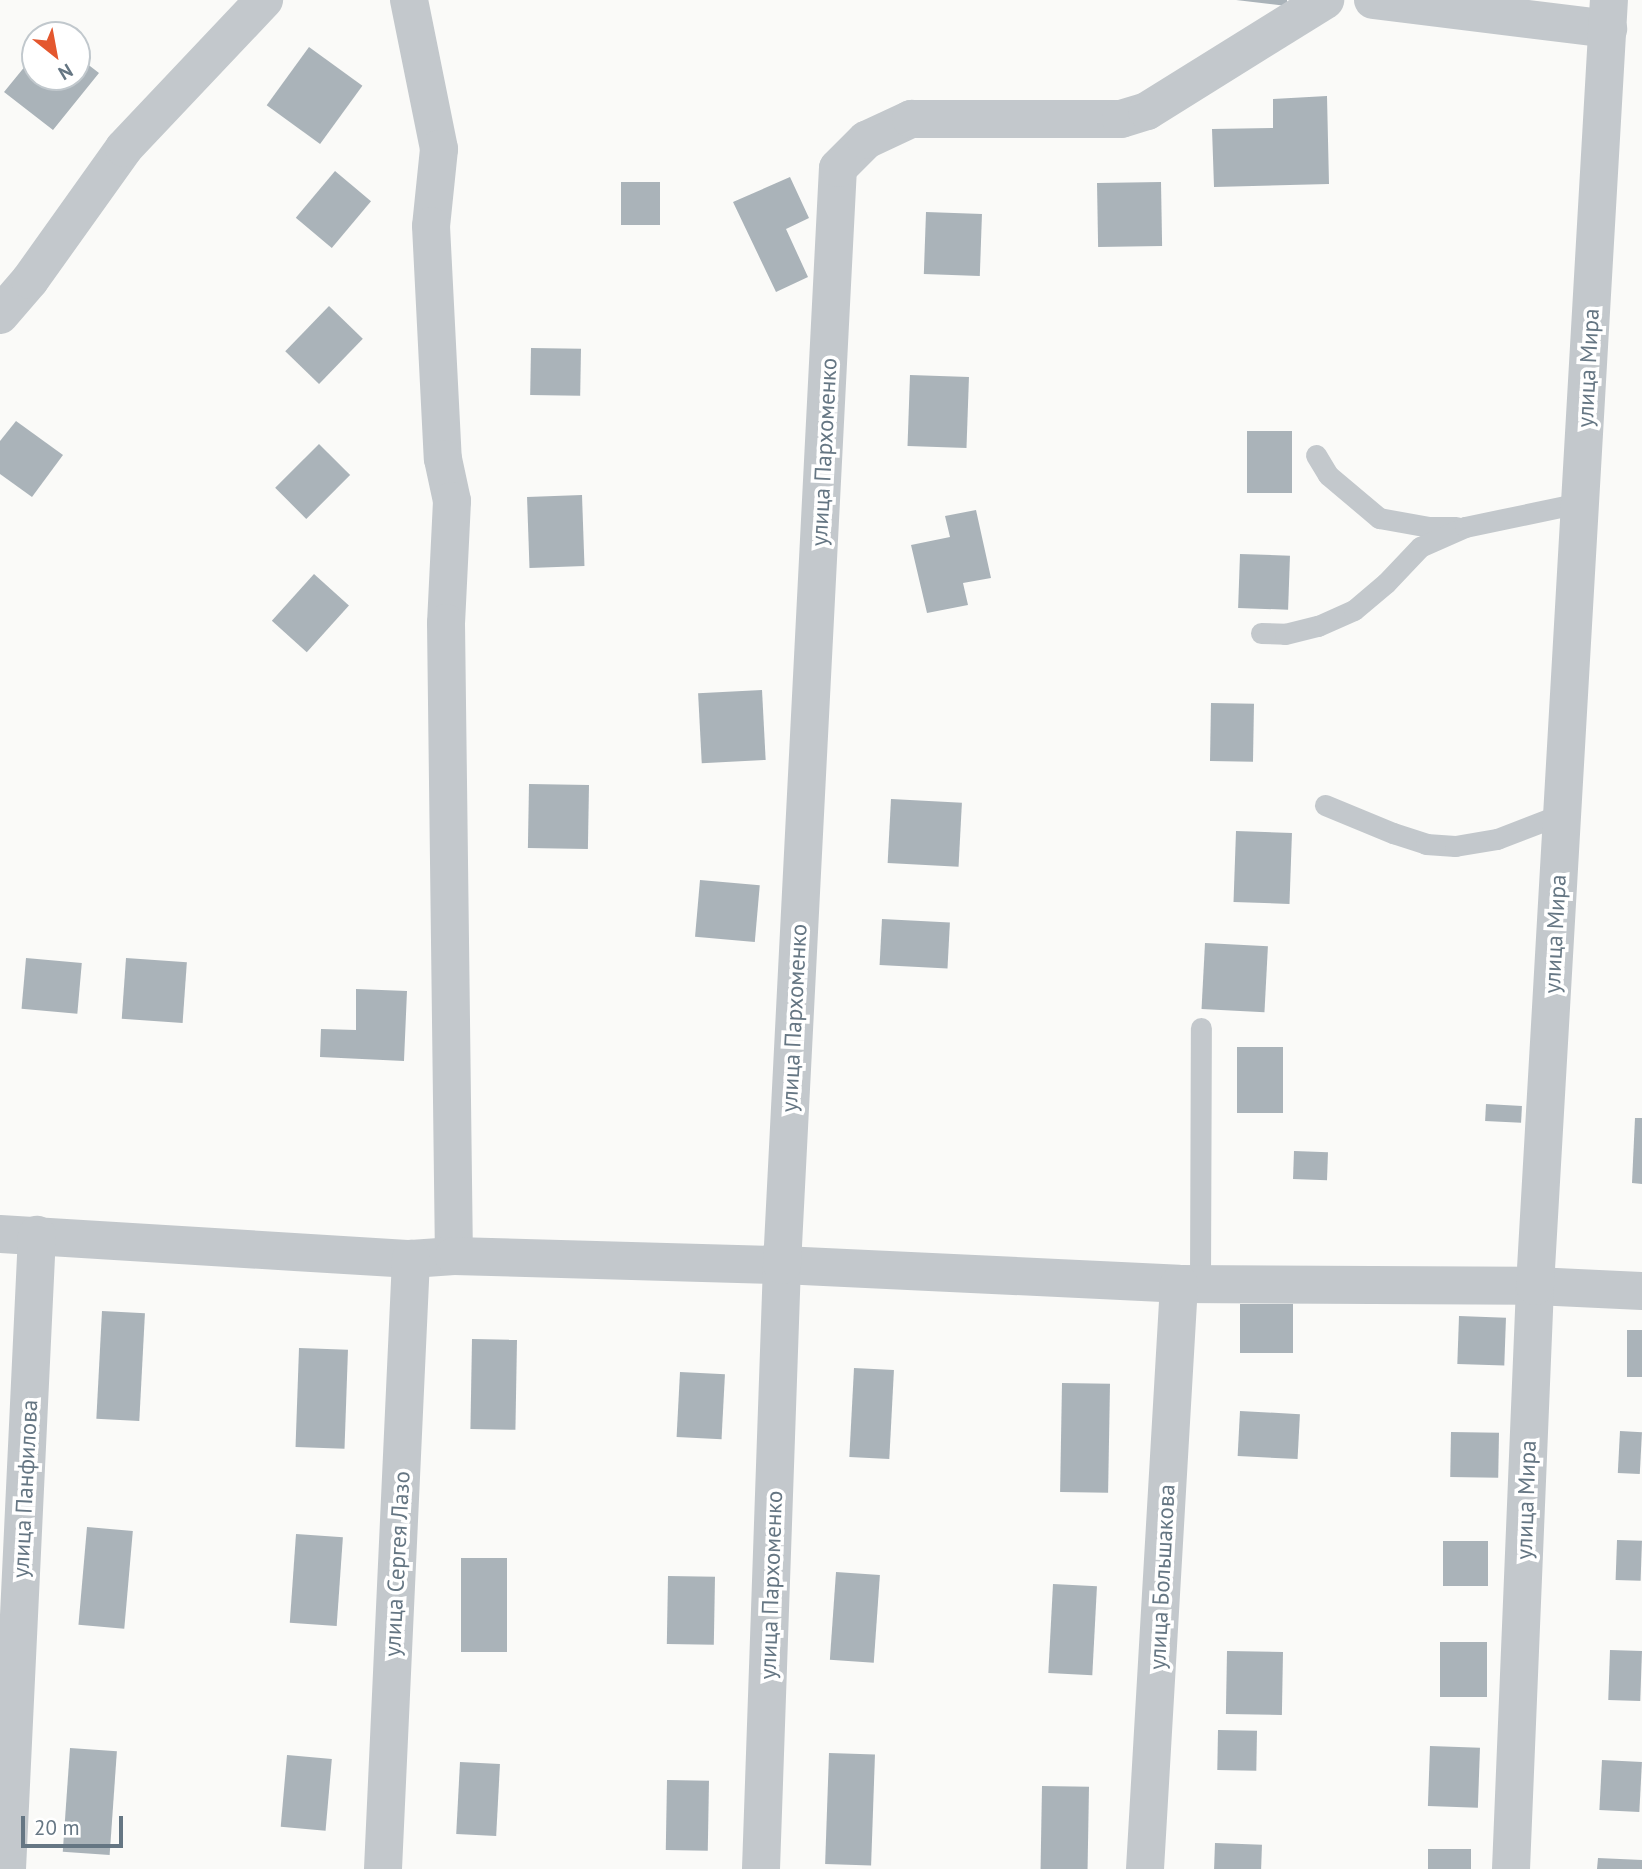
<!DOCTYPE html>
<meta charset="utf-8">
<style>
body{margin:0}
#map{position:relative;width:1642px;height:1869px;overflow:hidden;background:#fafaf8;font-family:"PT Sans",sans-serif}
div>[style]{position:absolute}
.building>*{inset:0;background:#aab3b9;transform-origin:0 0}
.service>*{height:21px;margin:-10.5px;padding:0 10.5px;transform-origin:10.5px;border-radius:10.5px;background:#c3c8cc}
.minor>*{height:38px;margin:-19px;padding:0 19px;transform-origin:19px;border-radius:19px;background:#c3c8cc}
span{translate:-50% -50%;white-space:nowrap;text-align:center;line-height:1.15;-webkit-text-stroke:7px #fff;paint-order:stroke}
.street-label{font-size:23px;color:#657683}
.north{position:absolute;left:21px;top:21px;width:70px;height:70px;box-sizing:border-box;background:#fff;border:2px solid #c1c8cd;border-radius:50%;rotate:149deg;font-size:19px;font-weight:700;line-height:28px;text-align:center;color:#657683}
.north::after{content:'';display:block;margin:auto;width:24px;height:32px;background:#e4572e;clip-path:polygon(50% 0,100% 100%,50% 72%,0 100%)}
.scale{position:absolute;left:21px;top:1816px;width:102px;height:32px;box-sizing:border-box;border:4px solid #657683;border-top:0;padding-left:9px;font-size:21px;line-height:24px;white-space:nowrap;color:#657683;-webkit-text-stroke:5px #fff;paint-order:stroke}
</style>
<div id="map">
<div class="building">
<div style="clip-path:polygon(1236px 0,1287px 0,1287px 6px)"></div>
<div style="left:309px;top:47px;width:66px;height:72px;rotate:36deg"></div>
<div style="clip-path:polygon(35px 54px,35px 77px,77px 77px,77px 56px,99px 73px,53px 130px,4px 92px)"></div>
<div style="clip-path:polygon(1327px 96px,1329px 184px,1214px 187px,1212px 129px,1273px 128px,1273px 99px)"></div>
<div style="left:335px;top:171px;width:47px;height:61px;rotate:40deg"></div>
<div style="clip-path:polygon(790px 177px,809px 218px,786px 229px,808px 277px,776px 292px,733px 202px)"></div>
<div style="left:660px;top:182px;width:43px;height:39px;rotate:90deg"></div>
<div style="left:1161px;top:182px;width:64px;height:64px;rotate:89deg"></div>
<div style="left:926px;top:212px;width:56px;height:62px;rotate:2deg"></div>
<div style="left:329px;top:306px;width:47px;height:63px;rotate:44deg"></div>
<div style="left:531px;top:348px;width:50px;height:47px;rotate:1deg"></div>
<div style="left:910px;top:375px;width:59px;height:71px;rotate:2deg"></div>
<div style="clip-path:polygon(16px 421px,63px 455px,32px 497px,0 474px,0 441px)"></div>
<div style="left:1292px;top:431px;width:62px;height:45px;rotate:90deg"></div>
<div style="left:319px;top:444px;width:44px;height:62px;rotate:45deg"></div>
<div style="left:582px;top:495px;width:71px;height:55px;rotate:88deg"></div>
<div style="clip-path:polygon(976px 510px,991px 578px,963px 583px,968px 605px,927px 613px,911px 545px,950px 537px,945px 516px)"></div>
<div style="left:1240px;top:554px;width:50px;height:54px;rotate:2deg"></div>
<div style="left:314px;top:574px;width:47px;height:63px;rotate:42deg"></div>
<div style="left:762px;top:690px;width:70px;height:64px;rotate:87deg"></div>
<div style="left:1211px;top:703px;width:43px;height:58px;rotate:1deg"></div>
<div style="left:589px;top:785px;width:64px;height:60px;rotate:91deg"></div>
<div style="left:891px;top:799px;width:71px;height:64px;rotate:3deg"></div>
<div style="left:1236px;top:831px;width:56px;height:71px;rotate:2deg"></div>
<div style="left:700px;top:880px;width:60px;height:57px;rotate:5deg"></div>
<div style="left:882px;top:919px;width:68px;height:46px;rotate:3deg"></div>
<div style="left:1205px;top:943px;width:63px;height:66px;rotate:3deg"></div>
<div style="left:26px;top:958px;width:56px;height:51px;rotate:5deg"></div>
<div style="left:126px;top:958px;width:61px;height:61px;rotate:4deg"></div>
<div style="clip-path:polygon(356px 989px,407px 991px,404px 1061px,320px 1057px,321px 1029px,356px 1030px)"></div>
<div style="left:1283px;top:1047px;width:66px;height:46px;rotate:90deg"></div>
<div style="left:1486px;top:1104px;width:36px;height:17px;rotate:3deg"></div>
<div style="clip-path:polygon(1635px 1118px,1642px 1118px,1642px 1184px,1632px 1183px)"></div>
<div style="left:1294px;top:1151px;width:34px;height:28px;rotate:2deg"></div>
<div style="left:1240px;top:1304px;width:53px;height:49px"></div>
<div style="left:102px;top:1311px;width:43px;height:108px;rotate:3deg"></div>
<div style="left:1459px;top:1316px;width:47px;height:48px;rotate:2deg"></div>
<div style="left:1627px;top:1330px;width:15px;height:47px"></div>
<div style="left:472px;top:1339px;width:45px;height:90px;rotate:1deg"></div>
<div style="left:299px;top:1348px;width:49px;height:99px;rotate:2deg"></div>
<div style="left:854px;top:1368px;width:40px;height:89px;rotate:3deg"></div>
<div style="left:680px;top:1372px;width:45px;height:65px;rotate:3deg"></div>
<div style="left:1062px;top:1383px;width:48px;height:109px;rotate:1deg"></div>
<div style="left:1240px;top:1411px;width:60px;height:45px;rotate:3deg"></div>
<div style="left:1620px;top:1431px;width:22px;height:42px;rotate:3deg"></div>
<div style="left:1451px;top:1432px;width:48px;height:45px;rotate:1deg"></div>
<div style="left:87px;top:1527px;width:46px;height:98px;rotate:5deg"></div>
<div style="left:296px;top:1534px;width:47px;height:89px;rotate:4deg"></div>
<div style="left:1617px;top:1540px;width:25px;height:40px;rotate:2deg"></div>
<div style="left:1443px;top:1541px;width:45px;height:45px"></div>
<div style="left:461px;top:1558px;width:46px;height:94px"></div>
<div style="left:836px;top:1572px;width:44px;height:88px;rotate:4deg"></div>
<div style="left:668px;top:1576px;width:47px;height:68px;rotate:1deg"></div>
<div style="left:1053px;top:1584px;width:44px;height:89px;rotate:3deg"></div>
<div style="left:1440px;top:1642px;width:47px;height:55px"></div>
<div style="left:1610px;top:1650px;width:32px;height:50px;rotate:2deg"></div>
<div style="left:1227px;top:1651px;width:56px;height:63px;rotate:1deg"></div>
<div style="left:1218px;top:1730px;width:39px;height:40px;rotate:1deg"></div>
<div style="left:1430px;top:1746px;width:50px;height:60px;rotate:2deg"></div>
<div style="left:70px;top:1748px;width:47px;height:104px;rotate:4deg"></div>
<div style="left:829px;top:1753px;width:46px;height:111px;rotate:2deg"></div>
<div style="left:287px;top:1755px;width:45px;height:72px;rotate:5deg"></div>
<div style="left:1602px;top:1760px;width:40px;height:50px;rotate:3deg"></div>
<div style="left:460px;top:1762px;width:40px;height:72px;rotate:3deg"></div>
<div style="left:667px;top:1780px;width:42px;height:70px;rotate:1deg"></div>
<div style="left:1042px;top:1786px;width:47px;height:83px;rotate:1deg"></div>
<div style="left:1215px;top:1843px;width:47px;height:26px;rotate:2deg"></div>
<div style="left:1428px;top:1849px;width:43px;height:20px"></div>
<div style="clip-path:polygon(1598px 1858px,1642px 1860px,1642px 1869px,1597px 1869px)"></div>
</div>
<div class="service">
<div style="left:1316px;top:455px;width:23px;rotate:59deg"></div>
<div style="left:1328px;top:475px;width:67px;rotate:40.1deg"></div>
<div style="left:1379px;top:518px;width:51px;rotate:10.2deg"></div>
<div style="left:1429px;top:527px;width:27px"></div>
<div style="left:1261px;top:633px;width:24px;rotate:2deg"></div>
<div style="left:1285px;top:634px;width:34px;rotate:-14deg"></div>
<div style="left:1318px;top:626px;width:39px;rotate:-24deg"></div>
<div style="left:1354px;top:610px;width:42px;rotate:-40.2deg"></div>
<div style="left:1386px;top:583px;width:50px;rotate:-46.6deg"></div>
<div style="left:1420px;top:547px;width:49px;rotate:-24deg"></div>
<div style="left:1465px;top:527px;width:117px;rotate:-11.8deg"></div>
<div style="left:1325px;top:805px;width:74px;rotate:22.4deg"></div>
<div style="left:1393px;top:833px;width:35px;rotate:18deg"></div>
<div style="left:1426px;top:844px;width:29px;rotate:4deg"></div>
<div style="left:1455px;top:846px;width:43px;rotate:-9.5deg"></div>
<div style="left:1497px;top:839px;width:70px;rotate:-21deg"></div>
<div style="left:1200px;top:1284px;width:256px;rotate:-89.8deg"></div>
</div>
<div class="minor">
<div style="left:409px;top:0;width:152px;rotate:78.6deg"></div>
<div style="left:439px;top:149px;width:77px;rotate:95.9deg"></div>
<div style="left:431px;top:226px;width:233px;rotate:87.1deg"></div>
<div style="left:443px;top:459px;width:43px;rotate:77.9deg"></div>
<div style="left:452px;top:501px;width:122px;rotate:92.8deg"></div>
<div style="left:446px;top:623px;width:633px;rotate:89.28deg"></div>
<div style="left:1373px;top:0;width:237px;rotate:7deg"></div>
<div style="left:0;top:315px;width:46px;rotate:-49.4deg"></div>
<div style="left:30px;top:280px;width:162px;rotate:-54.5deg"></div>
<div style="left:124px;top:148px;width:204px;rotate:-46.6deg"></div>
<div style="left:0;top:1234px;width:412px;rotate:3.5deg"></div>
<div style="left:411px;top:1259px;width:43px;rotate:-4deg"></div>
<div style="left:454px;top:1256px;width:328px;rotate:1.6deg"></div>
<div style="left:782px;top:1265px;width:397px;rotate:2.7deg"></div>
<div style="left:1179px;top:1284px;width:356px;rotate:0.3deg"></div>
<div style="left:1535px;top:1286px;width:107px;rotate:2.7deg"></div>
<div style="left:7px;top:1869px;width:635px;rotate:-87.29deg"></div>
<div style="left:383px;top:1869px;width:611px;rotate:-87.37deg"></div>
<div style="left:761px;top:1869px;width:604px;rotate:-88.01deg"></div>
<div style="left:782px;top:1265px;width:1098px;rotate:-87.08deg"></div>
<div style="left:838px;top:168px;width:40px;rotate:-45deg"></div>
<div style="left:866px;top:140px;width:50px;rotate:-25deg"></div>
<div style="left:911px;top:119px;width:210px"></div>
<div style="left:1121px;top:119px;width:27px;rotate:-17deg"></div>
<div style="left:1147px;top:111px;width:210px;rotate:-31.9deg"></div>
<div style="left:1145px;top:1869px;width:586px;rotate:-86.67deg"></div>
<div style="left:1511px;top:1869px;width:583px;rotate:-87.64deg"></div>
<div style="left:1535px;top:1286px;width:1288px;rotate:-86.71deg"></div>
</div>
<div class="street-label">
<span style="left:1588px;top:368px;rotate:-87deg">улица Мира</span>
<span style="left:824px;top:452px;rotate:-87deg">улица Пархоменко</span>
<span style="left:1555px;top:934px;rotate:-87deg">улица Мира</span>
<span style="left:794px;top:1018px;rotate:-87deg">улица Пархоменко</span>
<span style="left:25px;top:1489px;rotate:-87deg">улица Панфилова</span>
<span style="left:1526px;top:1500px;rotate:-88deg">улица Мира</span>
<span style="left:397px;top:1564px;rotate:-87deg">улица Сергея Лазо</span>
<span style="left:1162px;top:1577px;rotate:-87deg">улица Большакова</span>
<span style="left:771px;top:1585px;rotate:-88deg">улица Пархоменко</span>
</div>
<div class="north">N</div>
<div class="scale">20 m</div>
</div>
